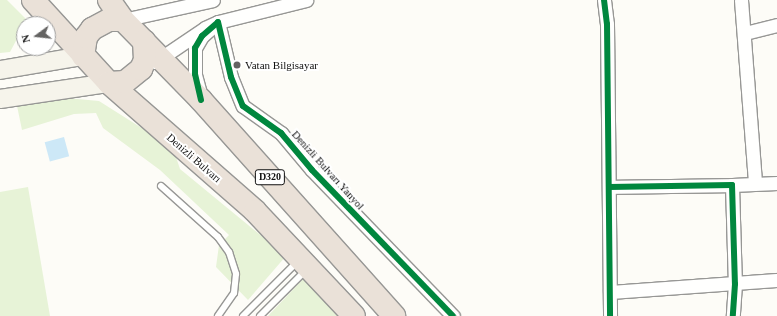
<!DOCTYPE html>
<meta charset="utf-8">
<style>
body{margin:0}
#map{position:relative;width:777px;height:316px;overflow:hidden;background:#fdfcf7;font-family:Georgia,serif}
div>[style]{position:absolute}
.green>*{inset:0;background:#e7f3d7}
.water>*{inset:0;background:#cde8f7;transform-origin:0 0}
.roads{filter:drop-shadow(1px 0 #979795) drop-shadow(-1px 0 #979795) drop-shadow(0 1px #979795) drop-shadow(0 -1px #979795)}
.lane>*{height:6px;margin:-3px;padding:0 3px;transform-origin:3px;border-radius:3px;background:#fffffe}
.street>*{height:13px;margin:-6.5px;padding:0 6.5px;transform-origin:6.5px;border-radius:6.5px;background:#fffffe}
.secondary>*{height:18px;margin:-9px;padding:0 9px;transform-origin:9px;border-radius:9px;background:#f6f4eb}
.highway>*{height:22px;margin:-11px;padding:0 11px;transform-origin:11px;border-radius:11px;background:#eae1d8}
.cycleway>*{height:6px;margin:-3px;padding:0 3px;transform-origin:3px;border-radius:3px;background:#00873e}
.dots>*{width:11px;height:11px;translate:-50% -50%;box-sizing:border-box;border:2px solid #fff;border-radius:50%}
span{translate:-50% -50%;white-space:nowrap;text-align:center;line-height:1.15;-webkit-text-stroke:4px #fff;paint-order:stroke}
.shield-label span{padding:1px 3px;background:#fff;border:1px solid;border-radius:3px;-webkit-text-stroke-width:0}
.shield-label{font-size:10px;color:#111;font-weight:700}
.poi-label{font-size:11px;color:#111}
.left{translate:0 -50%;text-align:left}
.street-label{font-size:11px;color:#111}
.north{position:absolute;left:16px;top:16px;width:40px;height:40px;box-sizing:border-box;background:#fff;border:1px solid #a0a0a0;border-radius:50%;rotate:255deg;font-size:11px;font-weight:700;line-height:16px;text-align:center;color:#111}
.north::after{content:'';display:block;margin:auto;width:14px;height:18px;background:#646362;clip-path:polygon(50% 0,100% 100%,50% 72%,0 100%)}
</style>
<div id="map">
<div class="green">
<div style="clip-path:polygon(0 0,7px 0,27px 20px,10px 52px,0 53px)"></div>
<div style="clip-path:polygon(56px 97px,99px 101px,148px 132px,176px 157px,180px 169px,286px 256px,248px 300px,216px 267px,219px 245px,229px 235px,160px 170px,103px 128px,96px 113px,74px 114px,22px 130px,16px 101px)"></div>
<div style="clip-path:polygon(28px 187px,50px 316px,0 316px,0 192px)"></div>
<div style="clip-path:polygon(304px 278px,342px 316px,268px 316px)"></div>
</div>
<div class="water">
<div style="left:64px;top:137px;width:20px;height:20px;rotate:75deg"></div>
</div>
<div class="roads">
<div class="lane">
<div style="left:161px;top:186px;width:76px;rotate:41.8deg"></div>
<div style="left:218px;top:237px;width:19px;rotate:54deg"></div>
<div style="left:229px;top:252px;width:23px;rotate:72deg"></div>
<div style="left:236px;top:274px;width:19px;rotate:96deg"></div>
<div style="left:234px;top:293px;width:28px;rotate:125deg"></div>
<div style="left:243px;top:316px;width:78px;rotate:-45deg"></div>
<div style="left:260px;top:316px;width:65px;rotate:-45deg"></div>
</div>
<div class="street">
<div style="left:604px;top:0;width:24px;rotate:83deg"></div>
<div style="left:607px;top:24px;width:292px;rotate:89.4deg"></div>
<div style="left:741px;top:0;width:184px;rotate:85.6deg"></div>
<div style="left:123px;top:20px;width:92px;rotate:-12.5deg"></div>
<div style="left:745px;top:33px;width:33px;rotate:-14deg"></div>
<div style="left:155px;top:62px;width:60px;rotate:-34.2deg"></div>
<div style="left:205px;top:28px;width:14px;rotate:-25deg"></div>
<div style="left:218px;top:22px;width:91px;rotate:-14deg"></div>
<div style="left:201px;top:97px;width:24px;rotate:-105deg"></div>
<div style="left:195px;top:74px;width:26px;rotate:-90deg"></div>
<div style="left:195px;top:48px;width:14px;rotate:-60deg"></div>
<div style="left:202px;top:36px;width:21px;rotate:-41deg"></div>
<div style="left:218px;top:22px;width:57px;rotate:76.7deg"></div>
<div style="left:231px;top:77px;width:31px;rotate:68deg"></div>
<div style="left:243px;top:106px;width:47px;rotate:35.4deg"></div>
<div style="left:281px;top:133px;width:48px;rotate:50deg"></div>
<div style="left:312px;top:170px;width:203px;rotate:46deg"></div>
<div style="left:732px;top:185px;width:45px;rotate:-2.5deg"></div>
<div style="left:609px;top:187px;width:123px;rotate:-0.9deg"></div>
<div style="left:732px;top:185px;width:99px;rotate:88.3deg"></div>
<div style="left:735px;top:284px;width:32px;rotate:94deg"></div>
<div style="left:610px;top:292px;width:167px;rotate:-4.1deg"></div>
</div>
<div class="secondary">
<div style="left:0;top:70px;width:84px;rotate:-9.6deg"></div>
<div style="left:0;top:99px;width:110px;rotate:-8.4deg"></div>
</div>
<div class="highway">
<div style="left:33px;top:0;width:113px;rotate:47.5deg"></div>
<div style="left:109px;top:83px;width:194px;rotate:41.2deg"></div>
<div style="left:255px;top:211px;width:144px;rotate:46.7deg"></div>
<div style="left:109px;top:0;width:24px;rotate:55deg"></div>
<div style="left:123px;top:20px;width:112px;rotate:45.7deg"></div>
<div style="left:201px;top:100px;width:290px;rotate:48.2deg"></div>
<div style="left:83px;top:56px;width:19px;rotate:-81deg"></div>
<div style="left:86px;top:37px;width:10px;rotate:-53deg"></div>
<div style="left:92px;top:29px;width:19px;rotate:-28deg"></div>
<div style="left:109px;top:20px;width:14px"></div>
<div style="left:109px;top:83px;width:16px;rotate:-4deg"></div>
<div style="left:125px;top:82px;width:21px;rotate:-39deg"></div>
<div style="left:141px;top:69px;width:10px;rotate:-66deg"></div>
<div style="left:145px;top:60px;width:19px;rotate:-93deg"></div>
</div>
</div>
<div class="cycleway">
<div style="left:604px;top:0;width:24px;rotate:83deg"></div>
<div style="left:607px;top:24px;width:292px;rotate:89.4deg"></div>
<div style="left:201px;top:100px;width:27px;rotate:-103deg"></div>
<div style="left:195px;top:74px;width:26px;rotate:-90deg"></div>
<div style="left:195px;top:48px;width:14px;rotate:-60deg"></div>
<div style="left:202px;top:36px;width:21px;rotate:-41deg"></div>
<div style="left:218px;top:22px;width:57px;rotate:76.7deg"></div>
<div style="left:231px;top:77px;width:31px;rotate:68deg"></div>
<div style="left:243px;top:106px;width:47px;rotate:35.4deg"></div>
<div style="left:281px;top:133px;width:48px;rotate:50deg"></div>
<div style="left:312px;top:170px;width:203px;rotate:46deg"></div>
<div style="left:609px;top:187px;width:123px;rotate:-0.9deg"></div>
<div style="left:732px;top:185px;width:99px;rotate:88.3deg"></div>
<div style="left:735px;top:284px;width:32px;rotate:94deg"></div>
</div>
<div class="dots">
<div style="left:237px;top:65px;background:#646362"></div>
</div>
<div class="shield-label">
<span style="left:270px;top:177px">D320</span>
</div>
<div class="poi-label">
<span class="left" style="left:245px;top:65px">Vatan Bilgisayar</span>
</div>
<div class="street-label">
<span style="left:194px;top:158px;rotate:41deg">Denizli Bulvarı</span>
<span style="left:328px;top:170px;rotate:48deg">Denizli Bulvarı Yanyol</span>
</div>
<div class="north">N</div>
</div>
